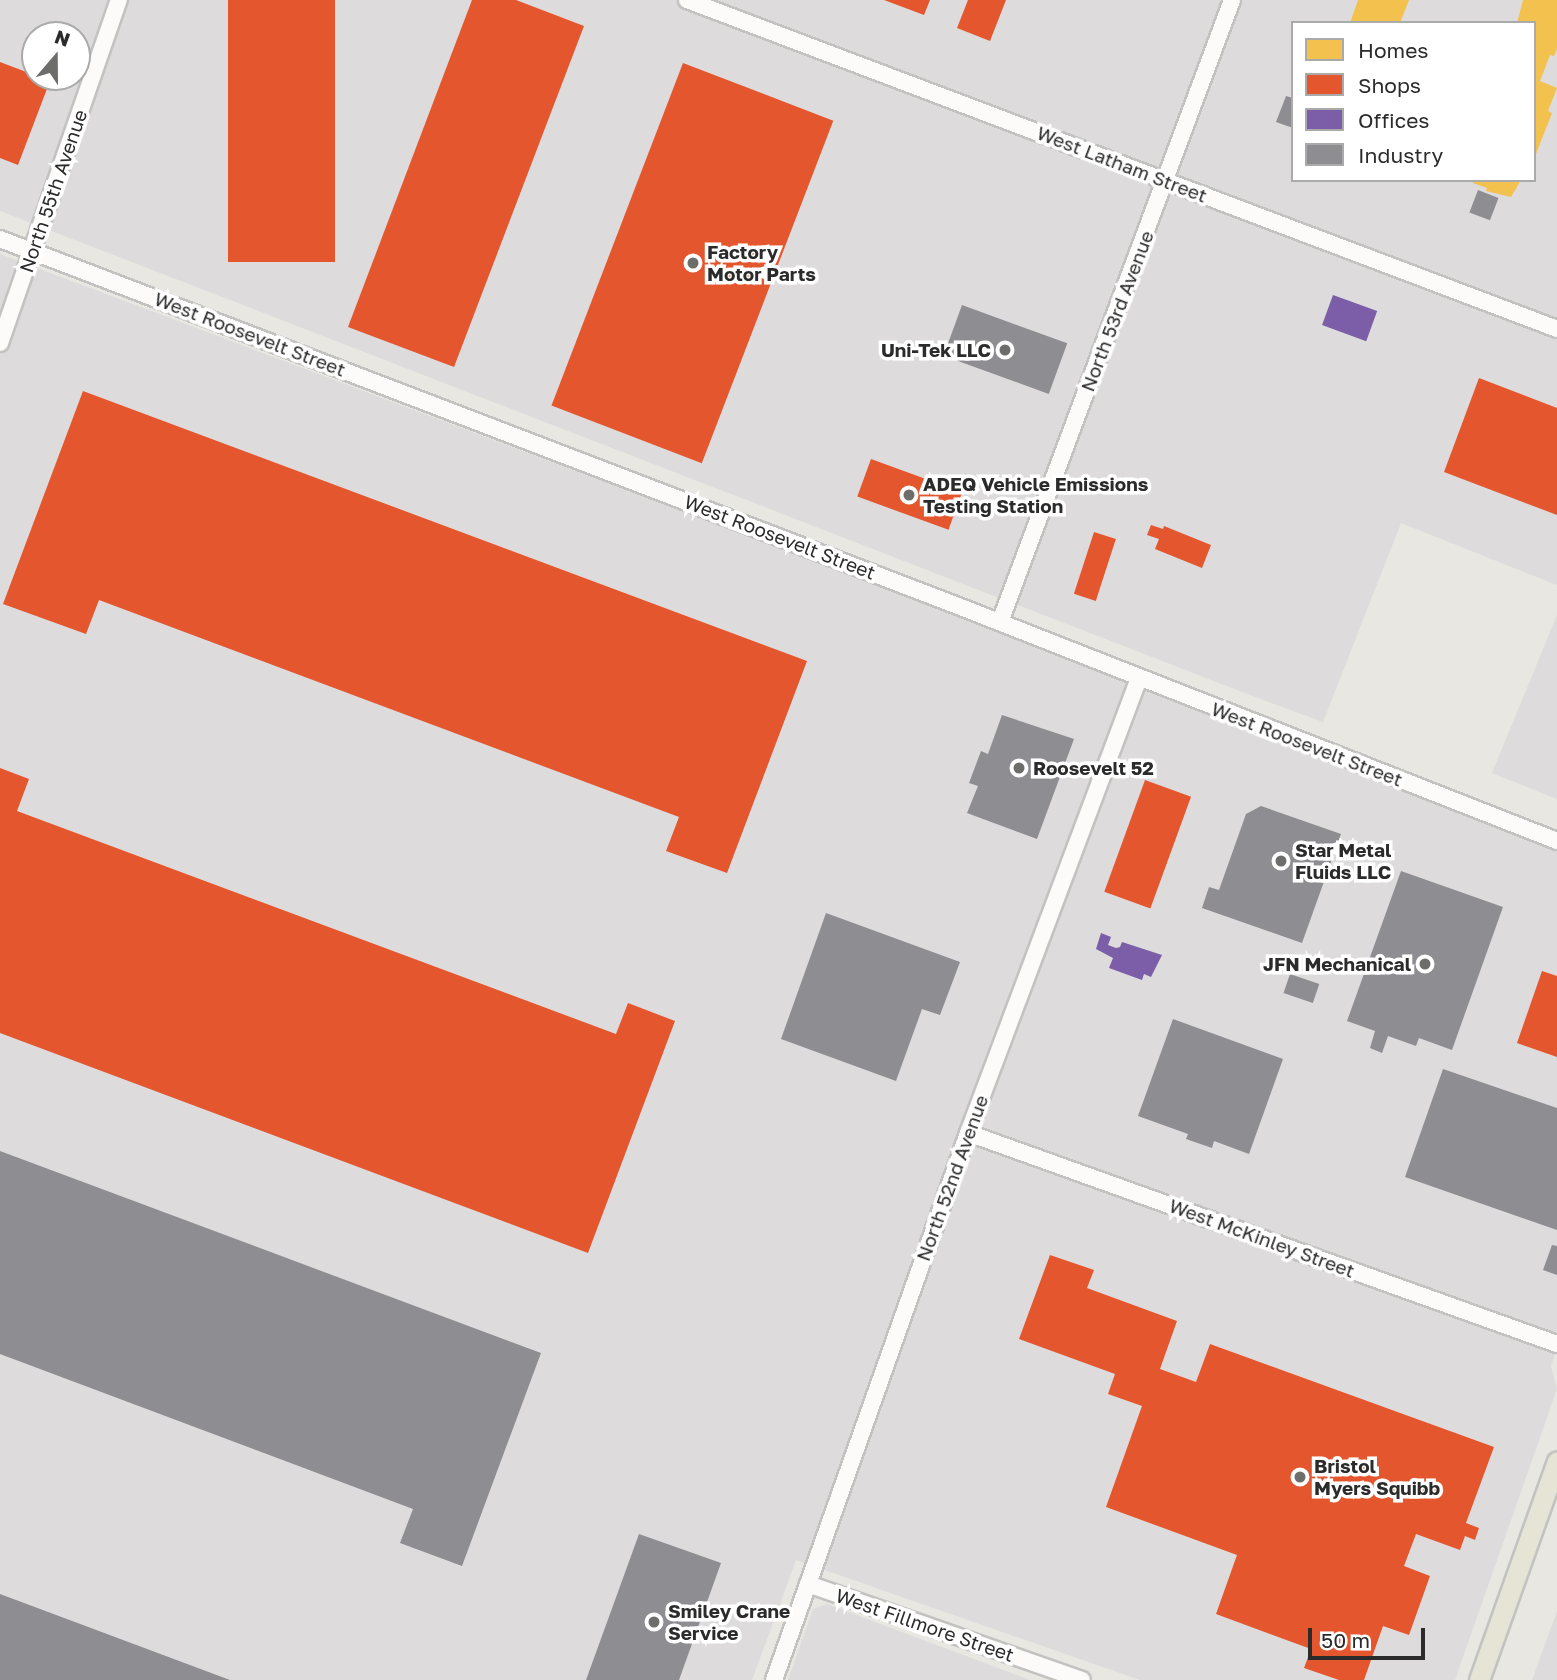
<!DOCTYPE html>
<style>
body{margin:0}
#map{position:relative;width:1557px;height:1680px;overflow:hidden;background:#e8e7e1;font-family:"Golos Text",sans-serif}
div>[style]{position:absolute}
.industrial>*{inset:0;background:#dddbdc}
.homes>*{inset:0;background:#f2c14e}
.shops>*{inset:0;background:#e4572e;transform-origin:0 0}
.offices>*{inset:0;background:#7b5ea7;transform-origin:0 0}
.industry>*{inset:0;background:#8d8d92;transform-origin:0 0}
.roads{filter:drop-shadow(2px 0 #c2c2c1) drop-shadow(-2px 0 #c2c2c1) drop-shadow(0 2px #c2c2c1) drop-shadow(0 -2px #c2c2c1)}
.minor>*{height:16px;margin:-8px;padding:0 8px;transform-origin:8px;border-radius:8px;background:#fcfbfa}
.major>*{height:19px;margin:-9.5px;padding:0 9.5px;transform-origin:9.5px;border-radius:9.5px;background:#e5e4d5}
.dots>*{width:19px;height:19px;translate:-50% -50%;box-sizing:border-box;border:4px solid #fff;border-radius:50%}
span{translate:-50% -50%;white-space:nowrap;text-align:center;line-height:1.15;-webkit-text-stroke:7px #fff;paint-order:stroke}
.street-label{font-size:19px;color:#2b2b2b}
.poi-label{font-size:19px;color:#2b2b2b;font-weight:700}
.left{translate:0 -50%;text-align:left}
.right{translate:-100% -50%;text-align:right}
.legend{position:absolute;left:1291px;top:21px;width:245px;height:161px;box-sizing:border-box;background:#fff;border:2px solid #aaa;margin:0;padding:9px 12px;list-style:none;font-size:21px;color:#2b2b2b}
.legend li{display:flex;align-items:center;gap:14px;height:35px}
.legend b{width:35px;border:2px solid #aaa}
.north{position:absolute;left:21px;top:21px;width:70px;height:70px;box-sizing:border-box;background:#fff;border:2px solid #aaa;border-radius:50%;rotate:20deg;font-size:19px;font-weight:700;line-height:28px;text-align:center;color:#2b2b2b}
.north::after{content:'';display:block;margin:auto;width:24px;height:32px;background:#6d6d6b;clip-path:polygon(50% 0,100% 100%,50% 72%,0 100%)}
.scale{position:absolute;left:1308px;top:1628px;width:117px;height:32px;box-sizing:border-box;border:4px solid #2b2b2b;border-top:0;padding-left:9px;font-size:21px;line-height:24px;white-space:nowrap;color:#2b2b2b;-webkit-text-stroke:5px #fff;paint-order:stroke}
</style>
<div id="map">
<div class="industrial">
<div style="clip-path:polygon(evenodd,0 0,1557px 0,1557px 585px,1401px 523px,1323px 722px,1263px 700px,0 211px,0 0,1293px 23px,1534px 23px,1534px 180px,1293px 180px,1293px 23px,0 0,35px 35px,77px 35px,77px 77px,35px 77px,35px 35px)"></div>
<div style="clip-path:polygon(0 254px,1557px 841px,1557px 1348px,1551px 1366px,1557px 1389px,1455px 1680px,1140px 1680px,796px 1560px,752px 1680px,0 1680px)"></div>
<div style="clip-path:polygon(1557px 615px,1557px 799px,1492px 773px)"></div>
<div style="clip-path:polygon(827px 1604px,1030px 1680px,788px 1680px,813px 1609px)"></div>
<div style="clip-path:polygon(1557px 1611px,1557px 1680px,1532px 1680px)"></div>
</div>
<div class="homes">
<div style="clip-path:polygon(1358px 0,1409px 0,1400px 23px,1350px 23px)"></div>
<div style="clip-path:polygon(1523px 0,1557px 0,1557px 49px,1554px 56px,1550px 55px,1540px 81px,1557px 88px,1548px 111px,1552px 113px,1534px 159px,1534px 23px,1517px 23px)"></div>
<div style="clip-path:polygon(1474px 180px,1521px 180px,1511px 197px,1486px 191px,1487px 188px,1473px 183px)"></div>
</div>
<div class="shops">
<div style="left:228px;top:0;width:107px;height:262px"></div>
<div style="clip-path:polygon(472px 0,516px 0,584px 26px,454px 367px,348px 327px)"></div>
<div style="clip-path:polygon(884px 0,930px 0,924px 15px)"></div>
<div style="clip-path:polygon(968px 0,1006px 0,990px 41px,957px 28px)"></div>
<div style="clip-path:polygon(0 62px,50px 81px,18px 165px,0 158px)"></div>
<div style="left:683px;top:63px;width:161px;height:367px;rotate:21deg"></div>
<div style="clip-path:polygon(1479px 378px,1557px 408px,1557px 515px,1444px 472px)"></div>
<div style="clip-path:polygon(83px 391px,807px 661px,727px 873px,666px 851px,679px 817px,99px 600px,86px 634px,3px 604px)"></div>
<div style="left:871px;top:459px;width:97px;height:40px;rotate:20deg"></div>
<div style="clip-path:polygon(1151px 525px,1163px 529px,1164px 526px,1211px 545px,1202px 568px,1155px 549px,1159px 539px,1147px 535px)"></div>
<div style="left:1094px;top:532px;width:23px;height:65px;rotate:18deg"></div>
<div style="clip-path:polygon(0 768px,29px 779px,17px 811px,616px 1034px,628px 1003px,675px 1021px,588px 1253px,0 1033px)"></div>
<div style="left:1145px;top:780px;width:49px;height:119px;rotate:20deg"></div>
<div style="clip-path:polygon(1542px 971px,1557px 976px,1557px 1057px,1517px 1043px)"></div>
<div style="clip-path:polygon(1050px 1255px,1094px 1270px,1087px 1288px,1177px 1321px,1160px 1369px,1196px 1382px,1210px 1344px,1494px 1447px,1466px 1523px,1479px 1528px,1475px 1540px,1465px 1536px,1460px 1550px,1416px 1534px,1404px 1566px,1430px 1576px,1409px 1635px,1383px 1626px,1364px 1680px,1339px 1680px,1304px 1668px,1311px 1649px,1216px 1614px,1237px 1555px,1106px 1507px,1142px 1406px,1108px 1394px,1115px 1374px,1019px 1339px)"></div>
</div>
<div class="offices">
<div style="left:1333px;top:295px;width:47px;height:32px;rotate:20deg"></div>
<div style="clip-path:polygon(1101px 933px,1111px 937px,1108px 945px,1116px 948px,1120px 947px,1122px 942px,1162px 955px,1151px 977px,1144px 974px,1142px 980px,1109px 968px,1113px 958px,1096px 949px)"></div>
</div>
<div class="industry">
<div style="clip-path:polygon(1286px 96px,1293px 98px,1293px 128px,1276px 122px)"></div>
<div style="left:1478px;top:190px;width:22px;height:24px;rotate:21deg"></div>
<div style="left:962px;top:305px;width:112px;height:54px;rotate:20deg"></div>
<div style="clip-path:polygon(1002px 715px,1074px 739px,1037px 839px,967px 813px,978px 786px,969px 783px,981px 751px,988px 754px)"></div>
<div style="clip-path:polygon(1261px 806px,1341px 834px,1302px 943px,1202px 908px,1209px 887px,1219px 890px,1246px 814px)"></div>
<div style="clip-path:polygon(1401px 871px,1503px 907px,1452px 1050px,1419px 1038px,1416px 1046px,1388px 1036px,1382px 1053px,1370px 1048px,1375px 1031px,1347px 1021px)"></div>
<div style="clip-path:polygon(826px 913px,960px 962px,940px 1015px,922px 1009px,896px 1081px,781px 1039px)"></div>
<div style="left:1290px;top:974px;width:31px;height:20px;rotate:19deg"></div>
<div style="clip-path:polygon(1173px 1019px,1283px 1059px,1249px 1154px,1214px 1141px,1212px 1148px,1186px 1139px,1188px 1134px,1138px 1116px)"></div>
<div style="clip-path:polygon(1443px 1069px,1557px 1108px,1557px 1230px,1405px 1177px)"></div>
<div style="clip-path:polygon(0 1151px,541px 1353px,462px 1566px,400px 1543px,413px 1509px,0 1354px)"></div>
<div style="clip-path:polygon(1552px 1245px,1557px 1246px,1557px 1275px,1543px 1270px)"></div>
<div style="clip-path:polygon(639px 1534px,721px 1563px,679px 1680px,586px 1680px)"></div>
<div style="clip-path:polygon(0 1594px,230px 1680px,0 1680px)"></div>
</div>
<div class="roads">
<div class="minor">
<div style="left:687px;top:0;width:930px;rotate:20.71deg"></div>
<div style="left:0;top:239px;width:1021px;rotate:20.96deg"></div>
<div style="left:953px;top:604px;width:649px;rotate:21.42deg"></div>
<div style="left:0;top:343px;width:363px;rotate:-70.9deg"></div>
<div style="left:1000px;top:622px;width:664px;rotate:-69.54deg"></div>
<div style="left:968px;top:1133px;width:626px;rotate:19.71deg"></div>
<div style="left:808px;top:1584px;width:290px;rotate:19.3deg"></div>
<div style="left:774px;top:1680px;width:580px;rotate:-70.47deg"></div>
<div style="left:968px;top:1133px;width:486px;rotate:-69.4deg"></div>
</div>
<div class="major">
<div style="left:1479px;top:1680px;width:232px;rotate:-70.4deg"></div>
</div>
</div>
<div class="dots">
<div style="left:693px;top:263px;background:#6d6d6b"></div>
<div style="left:1005px;top:350px;background:#6d6d6b"></div>
<div style="left:909px;top:495px;background:#6d6d6b"></div>
<div style="left:1019px;top:768px;background:#6d6d6b"></div>
<div style="left:1281px;top:861px;background:#6d6d6b"></div>
<div style="left:1425px;top:964px;background:#6d6d6b"></div>
<div style="left:1300px;top:1477px;background:#6d6d6b"></div>
<div style="left:654px;top:1622px;background:#6d6d6b"></div>
</div>
<div class="street-label">
<span style="left:1122px;top:164px;rotate:21deg">West Latham Street</span>
<span style="left:53px;top:191px;rotate:-71deg">North 55th Avenue</span>
<span style="left:1117px;top:311px;rotate:-69deg">North 53rd Avenue</span>
<span style="left:250px;top:334px;rotate:21deg">West Roosevelt Street</span>
<span style="left:780px;top:537px;rotate:21deg">West Roosevelt Street</span>
<span style="left:1307px;top:744px;rotate:21deg">West Roosevelt Street</span>
<span style="left:952px;top:1178px;rotate:-70deg">North 52nd Avenue</span>
<span style="left:1262px;top:1238px;rotate:20deg">West McKinley Street</span>
<span style="left:925px;top:1625px;rotate:19deg">West Fillmore Street</span>
</div>
<div class="poi-label">
<span class="left" style="left:707px;top:263px">Factory<br>Motor Parts</span>
<span class="right" style="left:991px;top:350px">Uni-Tek LLC</span>
<span class="left" style="left:923px;top:495px">ADEQ Vehicle Emissions<br>Testing Station</span>
<span class="left" style="left:1033px;top:768px">Roosevelt 52</span>
<span class="left" style="left:1295px;top:861px">Star Metal<br>Fluids LLC</span>
<span class="right" style="left:1411px;top:964px">JFN Mechanical</span>
<span class="left" style="left:1314px;top:1477px">Bristol<br>Myers Squibb</span>
<span class="left" style="left:668px;top:1622px">Smiley Crane<br>Service</span>
</div>
<ul class="legend">
<li><b style="height:19px;background:#f2c14e"></b>Homes</li>
<li><b style="height:19px;background:#e4572e"></b>Shops</li>
<li><b style="height:19px;background:#7b5ea7"></b>Offices</li>
<li><b style="height:19px;background:#8d8d92"></b>Industry</li>
</ul>
<div class="north">N</div>
<div class="scale">50 m</div>
</div>
